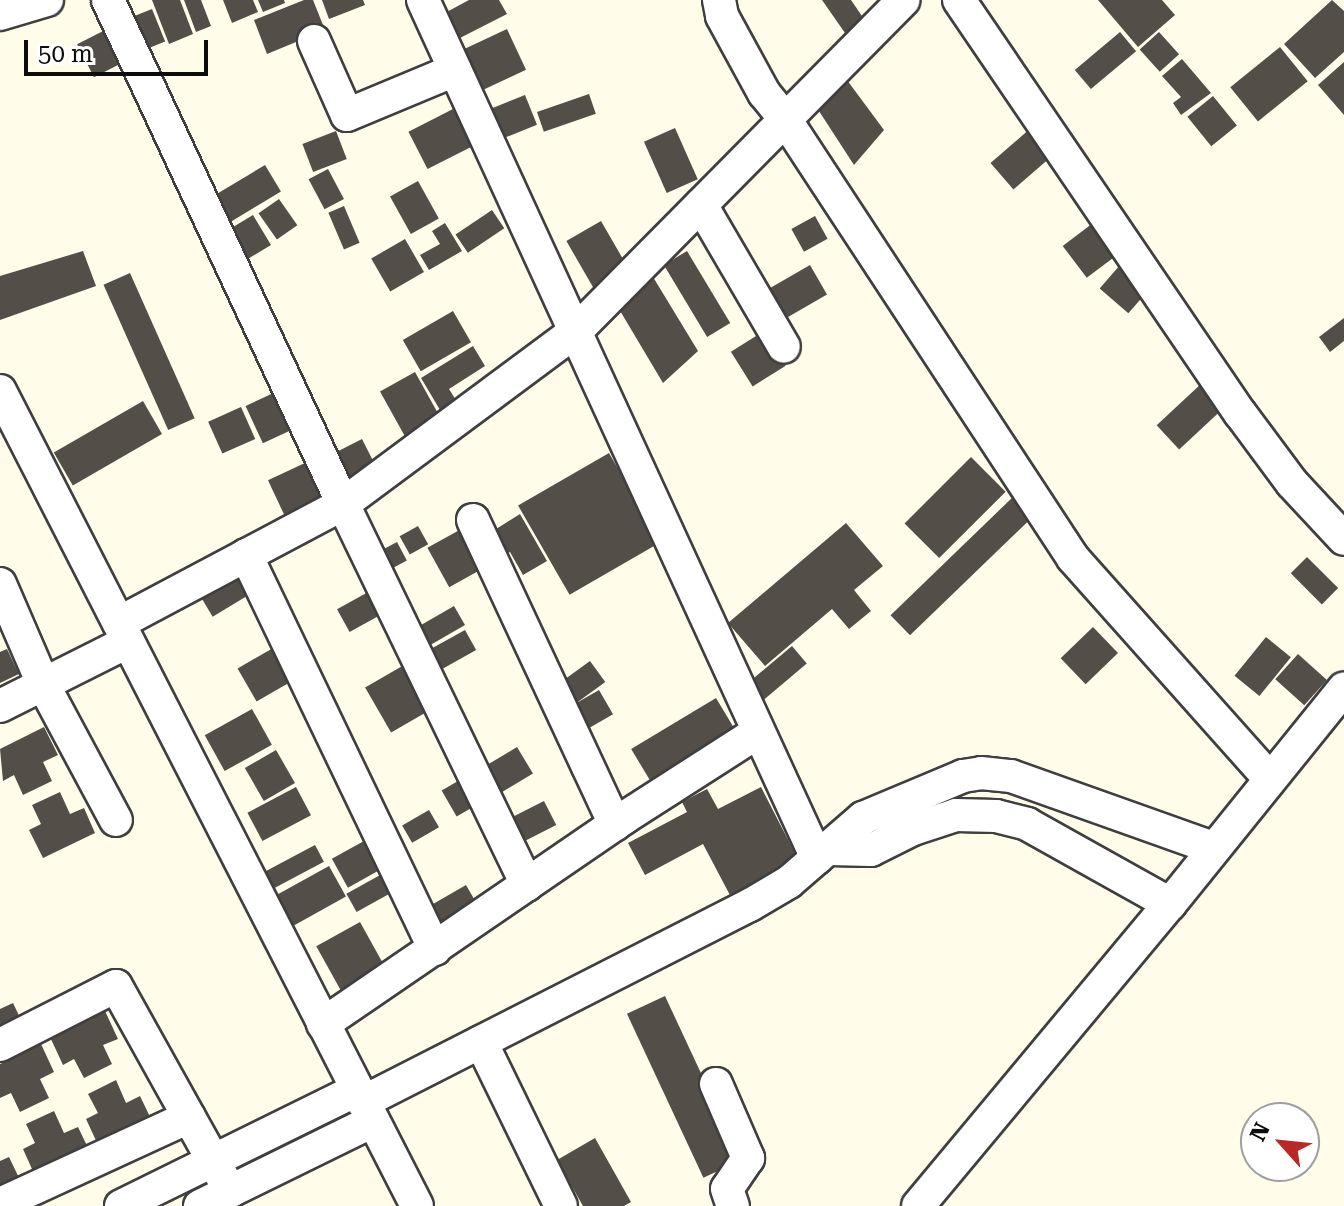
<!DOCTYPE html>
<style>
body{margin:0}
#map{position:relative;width:1344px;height:1206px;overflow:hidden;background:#fffcea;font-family:"Roboto Serif",serif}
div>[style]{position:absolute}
.building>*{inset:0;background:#544e48;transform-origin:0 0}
.roads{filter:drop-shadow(2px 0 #3f3f3f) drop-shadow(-2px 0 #3f3f3f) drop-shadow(0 2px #3f3f3f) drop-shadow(0 -2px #3f3f3f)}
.minor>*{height:32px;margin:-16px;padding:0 16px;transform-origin:16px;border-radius:16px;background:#fff}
span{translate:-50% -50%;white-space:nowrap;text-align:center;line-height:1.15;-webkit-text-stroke:8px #fff;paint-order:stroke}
.north{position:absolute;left:1240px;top:1102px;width:80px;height:80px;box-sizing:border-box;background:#fff;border:2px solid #9e9e9e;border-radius:50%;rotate:297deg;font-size:22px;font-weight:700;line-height:32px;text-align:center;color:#0c0c0c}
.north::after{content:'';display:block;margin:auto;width:28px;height:36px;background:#bb2824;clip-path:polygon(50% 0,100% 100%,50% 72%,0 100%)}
.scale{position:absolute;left:24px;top:40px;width:184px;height:36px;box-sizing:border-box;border:4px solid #0c0c0c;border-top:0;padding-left:10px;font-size:24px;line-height:28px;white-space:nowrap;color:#0c0c0c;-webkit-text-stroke:6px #fff;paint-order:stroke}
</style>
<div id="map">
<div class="building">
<div style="clip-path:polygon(152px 0,180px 0,193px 34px,169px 44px)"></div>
<div style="clip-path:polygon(184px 0,201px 0,211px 26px,196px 32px)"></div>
<div style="clip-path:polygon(223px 0,253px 0,258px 12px,232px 23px)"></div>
<div style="clip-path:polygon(258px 0,284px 0,285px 3px,263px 12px)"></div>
<div style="clip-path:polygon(304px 0,313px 0,325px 30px,267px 54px,254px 20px)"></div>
<div style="clip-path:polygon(322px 0,363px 0,365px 5px,329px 19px)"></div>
<div style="clip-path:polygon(469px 0,499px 0,507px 14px,456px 40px,443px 14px)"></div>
<div style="clip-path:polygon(822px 0,851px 0,864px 19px,845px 33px)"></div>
<div style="clip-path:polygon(1098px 0,1162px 0,1175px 15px,1138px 47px)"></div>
<div style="clip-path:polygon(1332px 0,1344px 11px,1344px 52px,1315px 78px,1284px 44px)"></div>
<div style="left:152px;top:9px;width:35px;height:31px;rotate:68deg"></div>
<div style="left:111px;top:27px;width:37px;height:38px;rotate:63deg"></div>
<div style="left:507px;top:29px;width:45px;height:53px;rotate:65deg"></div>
<div style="left:1120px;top:32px;width:25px;height:59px;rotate:50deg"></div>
<div style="left:1159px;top:32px;width:30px;height:26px;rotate:48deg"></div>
<div style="left:1280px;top:47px;width:44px;height:64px;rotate:51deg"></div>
<div style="clip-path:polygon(1182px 59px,1211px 93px,1181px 115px,1173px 103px,1181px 97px,1162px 76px)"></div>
<div style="clip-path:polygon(1344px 62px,1344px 115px,1318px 85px)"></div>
<div style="clip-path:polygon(844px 76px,884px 130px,854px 165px,817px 108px)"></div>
<div style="left:589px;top:94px;width:21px;height:55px;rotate:71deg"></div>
<div style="left:525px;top:95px;width:32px;height:41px;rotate:68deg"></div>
<div style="left:1213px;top:96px;width:38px;height:33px;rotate:51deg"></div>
<div style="left:453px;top:109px;width:42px;height:50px;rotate:63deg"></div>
<div style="left:1032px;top:127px;width:35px;height:55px;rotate:49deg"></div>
<div style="left:675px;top:128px;width:56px;height:34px;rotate:66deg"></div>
<div style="left:336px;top:131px;width:30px;height:36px;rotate:69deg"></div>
<div style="left:265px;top:165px;width:31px;height:71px;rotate:59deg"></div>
<div style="left:328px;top:169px;width:34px;height:22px;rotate:62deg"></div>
<div style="left:418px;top:181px;width:43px;height:32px;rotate:61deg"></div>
<div style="left:279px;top:199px;width:32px;height:25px;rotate:55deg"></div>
<div style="left:344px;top:206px;width:40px;height:17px;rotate:67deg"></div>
<div style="left:492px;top:210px;width:22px;height:44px;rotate:56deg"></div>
<div style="left:253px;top:215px;width:35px;height:33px;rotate:59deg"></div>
<div style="left:815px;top:216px;width:26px;height:27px;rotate:61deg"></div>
<div style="left:1097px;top:220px;width:40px;height:43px;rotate:53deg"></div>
<div style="left:601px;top:221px;width:54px;height:40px;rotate:60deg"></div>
<div style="clip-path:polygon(445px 223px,462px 251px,429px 270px,420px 255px,440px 244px,432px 231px)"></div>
<div style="left:405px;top:239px;width:38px;height:39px;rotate:60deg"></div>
<div style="clip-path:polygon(83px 251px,96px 286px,0 320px,0 276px)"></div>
<div style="left:687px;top:251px;width:84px;height:27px;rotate:59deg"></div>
<div style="left:810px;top:265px;width:34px;height:54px;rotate:60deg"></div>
<div style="left:1120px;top:265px;width:38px;height:31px;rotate:41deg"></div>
<div style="left:130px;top:273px;width:159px;height:29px;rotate:66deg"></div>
<div style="clip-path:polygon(653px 277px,698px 351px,663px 383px,616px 304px)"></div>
<div style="left:453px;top:311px;width:36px;height:58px;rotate:60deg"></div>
<div style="clip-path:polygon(1344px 318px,1344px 341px,1330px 352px,1319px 337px)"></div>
<div style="left:764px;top:331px;width:41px;height:39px;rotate:58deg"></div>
<div style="clip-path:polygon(473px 346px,485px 366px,449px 389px,459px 405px,443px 415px,421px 378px)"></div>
<div style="left:415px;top:372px;width:51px;height:40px;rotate:61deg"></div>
<div style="left:1202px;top:383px;width:33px;height:62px;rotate:47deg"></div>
<div style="left:280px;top:390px;width:41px;height:38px;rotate:65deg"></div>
<div style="left:143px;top:401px;width:38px;height:103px;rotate:60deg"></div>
<div style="left:241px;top:407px;width:35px;height:36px;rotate:66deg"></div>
<div style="left:362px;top:439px;width:33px;height:37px;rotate:63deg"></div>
<div style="left:609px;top:453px;width:103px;height:105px;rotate:60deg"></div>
<div style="left:971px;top:457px;width:49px;height:94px;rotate:45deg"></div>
<div style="left:307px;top:462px;width:38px;height:43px;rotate:65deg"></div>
<div style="left:1015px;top:495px;width:28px;height:173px;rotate:46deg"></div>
<div style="clip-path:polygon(520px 514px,547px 561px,523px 575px,510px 552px,497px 559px,485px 536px)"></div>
<div style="clip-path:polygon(846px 523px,883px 566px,854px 590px,871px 611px,849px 629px,832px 609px,765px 666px,728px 623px)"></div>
<div style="left:418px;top:526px;width:21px;height:21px;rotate:61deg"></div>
<div style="left:465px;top:527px;width:45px;height:43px;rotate:61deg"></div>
<div style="left:397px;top:542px;width:21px;height:26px;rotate:62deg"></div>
<div style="left:1307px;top:557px;width:44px;height:23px;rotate:45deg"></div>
<div style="left:244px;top:564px;width:29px;height:54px;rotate:59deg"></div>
<div style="left:379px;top:586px;width:26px;height:48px;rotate:61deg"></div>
<div style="left:454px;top:606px;width:22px;height:48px;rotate:60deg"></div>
<div style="left:1093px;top:627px;width:36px;height:45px;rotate:46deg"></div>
<div style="left:465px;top:630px;width:23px;height:47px;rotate:61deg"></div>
<div style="left:1266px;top:637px;width:32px;height:50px;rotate:39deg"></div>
<div style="left:280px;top:644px;width:38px;height:49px;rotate:60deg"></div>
<div style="left:792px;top:646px;width:23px;height:58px;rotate:50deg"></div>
<div style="clip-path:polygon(7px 649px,19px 674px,0 683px,0 652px)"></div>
<div style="left:1298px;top:654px;width:39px;height:34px;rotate:42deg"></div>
<div style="left:411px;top:661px;width:52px;height:53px;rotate:60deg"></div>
<div style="left:590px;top:661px;width:26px;height:46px;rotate:54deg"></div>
<div style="left:599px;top:690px;width:28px;height:40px;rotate:60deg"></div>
<div style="left:716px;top:698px;width:42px;height:99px;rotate:59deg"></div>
<div style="left:252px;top:709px;width:41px;height:54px;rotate:61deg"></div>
<div style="clip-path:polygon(44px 727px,58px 755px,43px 762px,52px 781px,23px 795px,14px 775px,3px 781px,0 749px)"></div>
<div style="left:517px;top:747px;width:31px;height:47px;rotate:59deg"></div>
<div style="left:276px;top:750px;width:38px;height:36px;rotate:60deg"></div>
<div style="left:465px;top:777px;width:30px;height:27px;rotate:60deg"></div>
<div style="left:296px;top:787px;width:32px;height:55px;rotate:62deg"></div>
<div style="clip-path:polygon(761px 787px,800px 863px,732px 899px,703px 844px,645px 875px,628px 843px,687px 812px,682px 802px,707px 789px,718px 809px)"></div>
<div style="clip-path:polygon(60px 792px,70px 814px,84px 808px,95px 833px,43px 858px,29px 830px,41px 824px,32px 805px)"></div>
<div style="left:544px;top:801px;width:27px;height:48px;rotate:63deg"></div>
<div style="left:429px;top:810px;width:20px;height:31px;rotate:60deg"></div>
<div style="left:373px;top:836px;width:33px;height:47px;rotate:61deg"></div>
<div style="left:315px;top:845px;width:19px;height:57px;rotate:62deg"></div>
<div style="left:329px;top:866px;width:35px;height:60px;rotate:61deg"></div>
<div style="left:391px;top:869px;width:21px;height:51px;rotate:61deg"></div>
<div style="left:466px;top:885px;width:30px;height:50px;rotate:60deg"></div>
<div style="left:360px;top:922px;width:55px;height:50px;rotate:61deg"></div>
<div style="left:665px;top:996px;width:181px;height:42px;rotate:65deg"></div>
<div style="clip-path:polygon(13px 1003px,25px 1028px,0 1040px,0 1009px)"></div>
<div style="clip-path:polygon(105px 1011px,118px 1039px,103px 1045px,112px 1064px,84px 1078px,74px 1059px,63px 1065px,50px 1037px)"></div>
<div style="clip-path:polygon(41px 1044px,54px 1072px,40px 1079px,49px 1098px,20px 1112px,11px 1093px,0 1098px,0 1064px)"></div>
<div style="clip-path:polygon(116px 1080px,126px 1103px,140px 1096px,152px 1121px,99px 1147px,86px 1119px,98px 1113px,88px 1094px)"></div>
<div style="clip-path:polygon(54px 1111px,64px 1133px,78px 1127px,90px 1152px,36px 1178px,23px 1149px,35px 1143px,26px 1124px)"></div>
<div style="clip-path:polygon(595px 1138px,631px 1202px,624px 1206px,583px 1206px,557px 1160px)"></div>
<div style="clip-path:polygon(9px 1157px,21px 1182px,0 1192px,0 1161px)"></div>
</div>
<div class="roads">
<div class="minor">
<div style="left:108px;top:0;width:556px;rotate:65deg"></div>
<div style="left:343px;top:504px;width:423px;rotate:64.2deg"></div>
<div style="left:423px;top:0;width:944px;rotate:65.34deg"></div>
<div style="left:719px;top:0;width:16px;rotate:79deg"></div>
<div style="left:722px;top:16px;width:88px;rotate:61.4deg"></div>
<div style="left:764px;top:93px;width:33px;rotate:51deg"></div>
<div style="left:785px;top:119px;width:525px;rotate:56.73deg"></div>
<div style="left:1073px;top:558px;width:296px;rotate:48.3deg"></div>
<div style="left:959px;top:0;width:500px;rotate:55.8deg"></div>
<div style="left:1240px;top:413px;width:87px;rotate:53.4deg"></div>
<div style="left:1292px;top:483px;width:76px;rotate:47.1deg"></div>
<div style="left:0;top:14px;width:49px;rotate:-16.6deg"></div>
<div style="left:314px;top:41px;width:81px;rotate:66deg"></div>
<div style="left:347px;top:115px;width:117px;rotate:-22.6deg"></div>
<div style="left:701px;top:205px;width:164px;rotate:59.7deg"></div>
<div style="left:0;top:391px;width:915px;rotate:62.9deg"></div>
<div style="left:473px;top:520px;width:336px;rotate:65deg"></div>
<div style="left:246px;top:555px;width:437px;rotate:64.4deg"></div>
<div style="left:0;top:584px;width:111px;rotate:66.7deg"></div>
<div style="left:44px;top:686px;width:152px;rotate:61.8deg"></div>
<div style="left:119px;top:623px;width:254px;rotate:-28deg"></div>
<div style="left:343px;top:504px;width:289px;rotate:-36.6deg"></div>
<div style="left:575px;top:332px;width:467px;rotate:-45.3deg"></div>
<div style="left:0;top:706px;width:142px;rotate:-26.7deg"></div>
<div style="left:830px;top:849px;width:41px;rotate:1.4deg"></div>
<div style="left:871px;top:850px;width:47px;rotate:-26.6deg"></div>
<div style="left:913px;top:829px;width:45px;rotate:-18deg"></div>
<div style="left:956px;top:815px;width:40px;rotate:1.4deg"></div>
<div style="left:996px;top:816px;width:32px;rotate:14deg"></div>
<div style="left:1027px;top:824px;width:164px;rotate:29.2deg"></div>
<div style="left:323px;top:1024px;width:365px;rotate:-34.4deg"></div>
<div style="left:624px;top:818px;width:159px;rotate:-32.7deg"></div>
<div style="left:481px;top:1042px;width:182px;rotate:64deg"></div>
<div style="left:0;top:1045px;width:130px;rotate:-27deg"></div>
<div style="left:116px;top:986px;width:235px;rotate:60.9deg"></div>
<div style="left:716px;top:1084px;width:81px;rotate:66.6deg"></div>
<div style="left:748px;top:1158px;width:37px;rotate:124deg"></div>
<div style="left:727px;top:1189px;width:18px;rotate:71deg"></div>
<div style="left:363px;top:1102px;width:434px;rotate:-27deg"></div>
<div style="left:750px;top:905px;width:45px;rotate:-30.5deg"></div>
<div style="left:789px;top:882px;width:98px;rotate:-40.9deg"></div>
<div style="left:863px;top:818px;width:108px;rotate:-22.8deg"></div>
<div style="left:963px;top:776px;width:18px;rotate:-9deg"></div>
<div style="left:981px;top:773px;width:30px;rotate:6deg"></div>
<div style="left:1011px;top:776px;width:214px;rotate:19.6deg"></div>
<div style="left:0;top:1204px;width:208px;rotate:-24.7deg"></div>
<div style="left:121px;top:1206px;width:263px;rotate:-26.2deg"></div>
<div style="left:200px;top:1206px;width:193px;rotate:-26.2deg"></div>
<div style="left:918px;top:1206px;width:393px;rotate:-50.2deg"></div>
<div style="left:1170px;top:904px;width:277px;rotate:-51.1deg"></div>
</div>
</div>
<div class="north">N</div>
<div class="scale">50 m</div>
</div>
